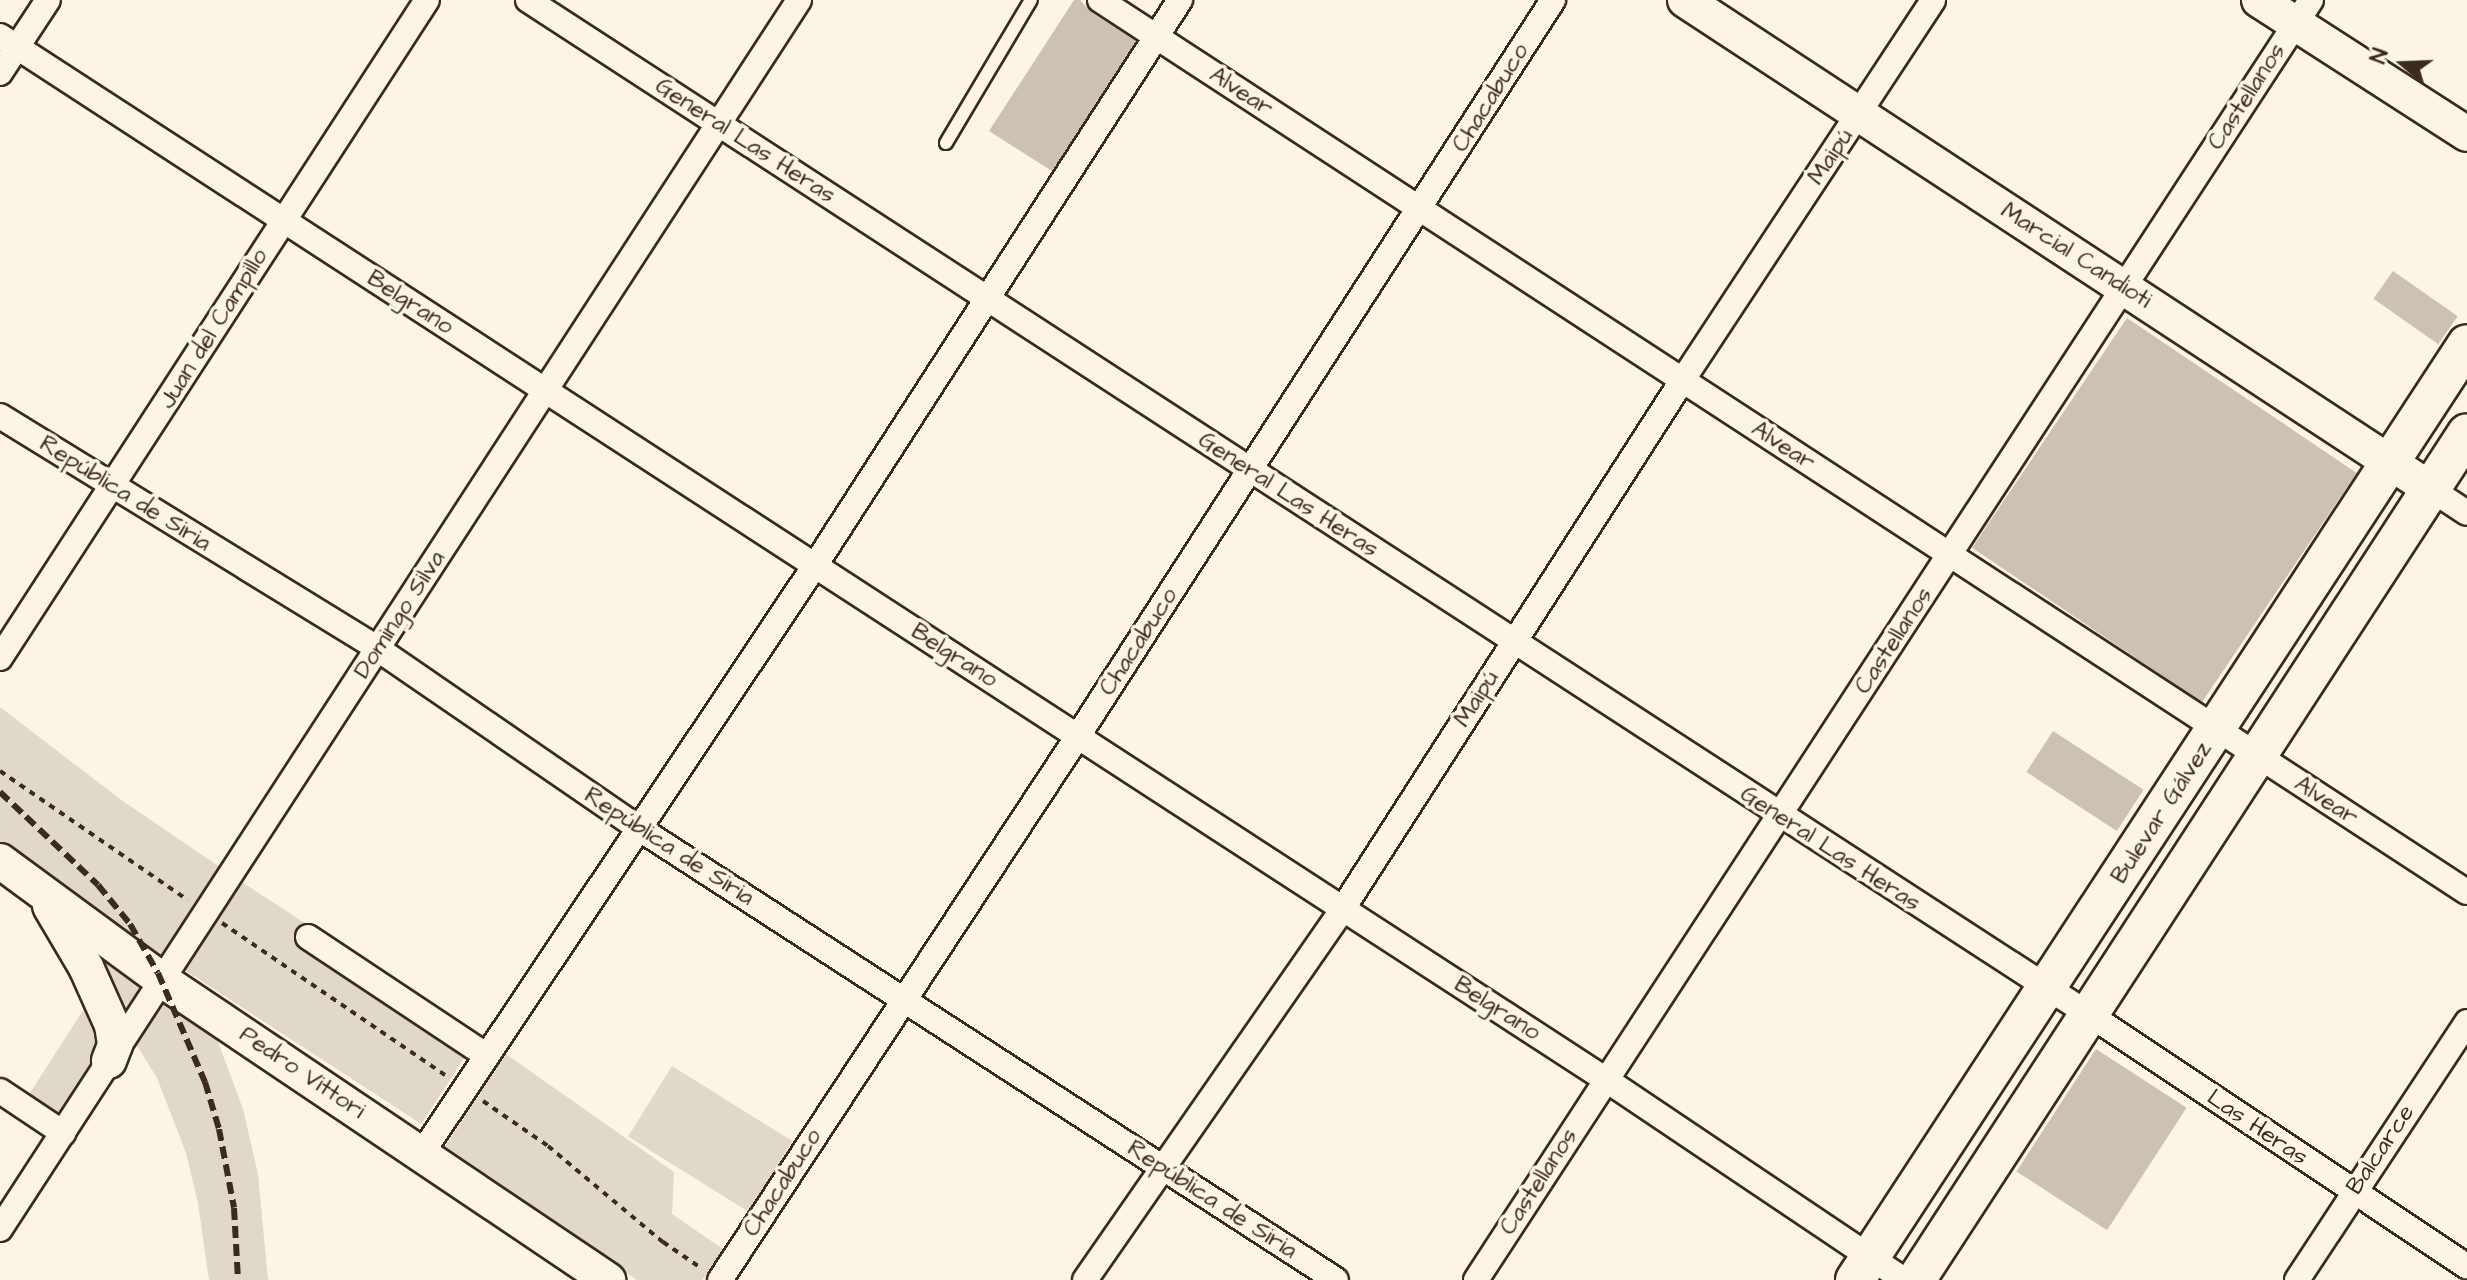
<!DOCTYPE html>
<meta charset="utf-8">
<style>
body{margin:0}
#map{position:relative;width:2467px;height:1280px;overflow:hidden;background:#fcf5e5;font-family:"Architects Daughter",sans-serif}
div>[style]{position:absolute}
.green>*{inset:0;background:#e0d8c8;transform-origin:0 0}
.building>*{inset:0;background:#ccc2b3;transform-origin:0 0}
.path>*{height:4px;margin-top:-2px;transform-origin:0;background:repeating-linear-gradient(90deg,#3b2a1e 0 6px,transparent 0 12px)}
.roads{filter:drop-shadow(2px 0 #3b2a1e) drop-shadow(-2px 0 #3b2a1e) drop-shadow(0 2px #3b2a1e) drop-shadow(0 -2px #3b2a1e)}
.lane>*{height:12px;margin:-6px;padding:0 6px;transform-origin:6px;border-radius:6px;background:#fcf5e5}
.street>*{height:24px;margin:-12px;padding:0 12px;transform-origin:12px;border-radius:12px;background:#fcf5e5}
.secondary>*{height:34px;margin:-17px;padding:0 17px;transform-origin:17px;border-radius:17px;background:#fcf5e5}
.primary>*{height:38px;margin:-19px;padding:0 19px;transform-origin:19px;border-radius:19px;background:#fcf5e5}
.rail>*{height:6px;margin-top:-3px;transform-origin:0;background:repeating-linear-gradient(90deg,#3b2a1e 0 12px,transparent 0 18px)}
span{translate:-50% -50%;white-space:nowrap;text-align:center;line-height:1.15;-webkit-text-stroke:7px #fcf5e5;paint-order:stroke}
.street-label{font-size:24px;color:#3b2a1e}
.north{position:absolute;left:2363px;top:24px;width:80px;height:80px;-webkit-text-stroke:6px #fcf5e5;paint-order:stroke;rotate:289deg;font-size:22px;font-weight:700;line-height:32px;text-align:center;color:#3b2a1e}
.north::after{content:'';display:block;margin:auto;width:28px;height:36px;background:#3b2a1e;clip-path:polygon(50% 0,100% 100%,50% 72%,0 100%)}
</style>
<div id="map">
<div class="green">
<div style="clip-path:polygon(0 707px,120px 799px,224px 870px,167px 960px,0 847px)"></div>
<div style="left:237px;top:879px;width:288px;height:105px;rotate:33deg"></div>
<div style="clip-path:polygon(85px 949px,157px 976px,123px 1029px)"></div>
<div style="clip-path:polygon(170px 982px,205px 1007px,243px 1109px,258px 1174px,268px 1280px,209px 1280px,198px 1203px,186px 1153px,157px 1078px,133px 1039px)"></div>
<div style="clip-path:polygon(91px 998px,103px 1052px,65px 1110px,56px 1113px,28px 1096px)"></div>
<div style="clip-path:polygon(506px 1054px,674px 1172px,672px 1214px,723px 1249px,702px 1280px,637px 1280px,444px 1148px)"></div>
<div style="left:672px;top:1066px;width:142px;height:83px;rotate:32deg"></div>
</div>
<div class="building">
<div style="clip-path:polygon(1074px 0,1080px 0,1092px 13px,1136px 41px,1052px 171px,989px 131px)"></div>
<div style="left:2393px;top:271px;width:79px;height:34px;rotate:35deg"></div>
<div style="left:2127px;top:318px;width:277px;height:277px;rotate:34deg"></div>
<div style="left:2053px;top:731px;width:108px;height:49px;rotate:33deg"></div>
<div style="left:2096px;top:1049px;width:108px;height:146px;rotate:33deg"></div>
</div>
<div class="path">
<div style="left:0;top:771px;width:228px;rotate:34.5deg"></div>
<div style="left:222px;top:923px;width:275px;rotate:34.3deg"></div>
<div style="left:483px;top:1101px;width:79px;rotate:34.7deg"></div>
<div style="left:548px;top:1146px;width:150px;rotate:39.9deg"></div>
<div style="left:663px;top:1242px;width:46px;rotate:34.4deg"></div>
</div>
<div class="roads">
<div class="lane">
<div style="left:946px;top:143px;width:166px;rotate:-59.3deg"></div>
</div>
<div class="street">
<div style="left:528px;top:0;width:1863px;rotate:33.02deg"></div>
<div style="left:2090px;top:1015px;width:453px;rotate:33.7deg"></div>
<div style="left:1100px;top:0;width:1632px;rotate:33.13deg"></div>
<div style="left:0;top:36px;width:1914px;rotate:33.02deg"></div>
<div style="left:1605px;top:1079px;width:360px;rotate:33.9deg"></div>
<div style="left:0;top:73px;width:87px;rotate:-56.7deg"></div>
<div style="left:0;top:416px;width:444px;rotate:31.6deg"></div>
<div style="left:378px;top:649px;width:318px;rotate:34.5deg"></div>
<div style="left:640px;top:829px;width:829px;rotate:32.94deg"></div>
<div style="left:2429px;top:488px;width:45px;rotate:33.3deg"></div>
<div style="left:0;top:658px;width:784px;rotate:-57.02deg"></div>
<div style="left:308px;top:937px;width:215px;rotate:33.6deg"></div>
<div style="left:0;top:1091px;width:76px;rotate:33.7deg"></div>
<div style="left:422px;top:1153px;width:705px;rotate:-56.22deg"></div>
<div style="left:814px;top:567px;width:675px;rotate:-57.16deg"></div>
<div style="left:0;top:1229px;width:1466px;rotate:-56.97deg"></div>
<div style="left:720px;top:1280px;width:651px;rotate:-56.65deg"></div>
<div style="left:1078px;top:736px;width:876px;rotate:-57.16deg"></div>
<div style="left:1085px;top:1280px;width:450px;rotate:-55.2deg"></div>
<div style="left:1342px;top:910px;width:629px;rotate:-57.27deg"></div>
<div style="left:1682px;top:381px;width:456px;rotate:-56.6deg"></div>
<div style="left:1476px;top:1280px;width:1528px;rotate:-56.88deg"></div>
<div style="left:2297px;top:1280px;width:309px;rotate:-56.6deg"></div>
</div>
<div class="secondary">
<div style="left:1685px;top:0;width:890px;rotate:33.26deg"></div>
<div style="left:2259px;top:0;width:247px;rotate:32.8deg"></div>
<div style="left:0;top:861px;width:201px;rotate:36.3deg"></div>
<div style="left:162px;top:980px;width:538px;rotate:33.93deg"></div>
<div style="left:50px;top:906px;width:71px;rotate:59.5deg"></div>
<div style="left:86px;top:967px;width:64px;rotate:65.9deg"></div>
<div style="left:112px;top:1025px;width:20px;rotate:81deg"></div>
<div style="left:115px;top:1045px;width:17px;rotate:111deg"></div>
</div>
<div class="primary">
<div style="left:1855px;top:1280px;width:1118px;rotate:-56.82deg"></div>
<div style="left:1916px;top:1280px;width:1010px;rotate:-56.95deg"></div>
</div>
</div>
<div class="rail">
<div style="left:0;top:792px;width:135px;rotate:43.5deg"></div>
<div style="left:98px;top:885px;width:50px;rotate:50.6deg"></div>
<div style="left:130px;top:924px;width:56px;rotate:60.3deg"></div>
<div style="left:158px;top:973px;width:119px;rotate:66.7deg"></div>
<div style="left:205px;top:1082px;width:49px;rotate:73.4deg"></div>
<div style="left:219px;top:1129px;width:80px;rotate:79.2deg"></div>
<div style="left:234px;top:1208px;width:72px;rotate:86.8deg"></div>
</div>
<div class="street-label">
<span style="left:1241px;top:92px;rotate:33deg">Alvear</span>
<span style="left:2247px;top:97px;rotate:-57deg">Castellanos</span>
<span style="left:1491px;top:98px;rotate:-58deg">Chacabuco</span>
<span style="left:745px;top:141px;rotate:33deg">General Las Heras</span>
<span style="left:1831px;top:157px;rotate:-56deg">Maipú</span>
<span style="left:2076px;top:256px;rotate:33deg">Marcial Candioti</span>
<span style="left:410px;top:303px;rotate:33deg">Belgrano</span>
<span style="left:214px;top:329px;rotate:-58deg">Juan del Campillo</span>
<span style="left:1783px;top:446px;rotate:33deg">Alvear</span>
<span style="left:125px;top:494px;rotate:32deg">República de Siria</span>
<span style="left:1288px;top:495px;rotate:33deg">General Las Heras</span>
<span style="left:400px;top:615px;rotate:-57deg">Domingo Silva</span>
<span style="left:1894px;top:641px;rotate:-57deg">Castellanos</span>
<span style="left:1139px;top:642px;rotate:-57deg">Chacabuco</span>
<span style="left:954px;top:656px;rotate:33deg">Belgrano</span>
<span style="left:1477px;top:699px;rotate:-57deg">Maipú</span>
<span style="left:2326px;top:801px;rotate:33deg">Alvear</span>
<span style="left:2162px;top:813px;rotate:-57deg">Bulevar Gálvez</span>
<span style="left:669px;top:847px;rotate:33deg">República de Siria</span>
<span style="left:1830px;top:849px;rotate:33deg">General Las Heras</span>
<span style="left:1497px;top:1009px;rotate:33deg">Belgrano</span>
<span style="left:302px;top:1073px;rotate:34deg">Pedro Vittori</span>
<span style="left:2257px;top:1128px;rotate:34deg">Las Heras</span>
<span style="left:2381px;top:1150px;rotate:-56deg">Balcarce</span>
<span style="left:1539px;top:1182px;rotate:-57deg">Castellanos</span>
<span style="left:783px;top:1183px;rotate:-57deg">Chacabuco</span>
<span style="left:1212px;top:1200px;rotate:33deg">República de Siria</span>
</div>
<div class="north">N</div>
</div>
